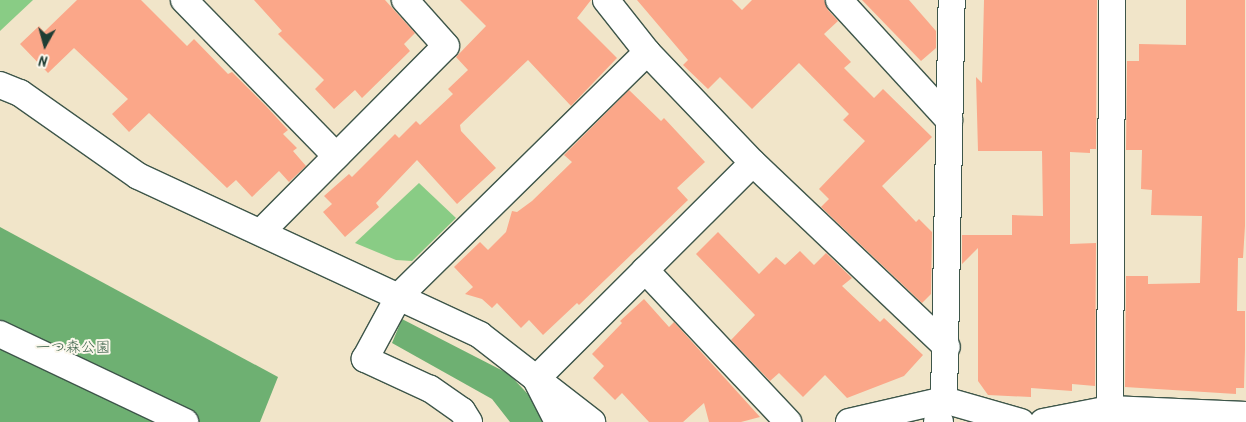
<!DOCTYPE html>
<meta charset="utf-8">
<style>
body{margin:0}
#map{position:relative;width:1246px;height:422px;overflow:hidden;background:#f1e5c9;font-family:Kalam,"Klee One",sans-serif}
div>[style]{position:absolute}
.green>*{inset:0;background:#89cc85}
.forest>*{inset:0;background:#6eb072}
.building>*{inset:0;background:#fba789}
.roads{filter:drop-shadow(1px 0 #3e564a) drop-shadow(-1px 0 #3e564a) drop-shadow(0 1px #3e564a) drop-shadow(0 -1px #3e564a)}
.minor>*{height:26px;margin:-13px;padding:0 13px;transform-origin:13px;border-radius:13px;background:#fff}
span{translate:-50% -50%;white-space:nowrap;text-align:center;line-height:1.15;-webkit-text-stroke:4px #fbf7ec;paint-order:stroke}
.park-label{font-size:15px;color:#3a6148}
.north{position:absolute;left:20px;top:20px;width:50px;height:50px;-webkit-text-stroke:4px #fbf7ec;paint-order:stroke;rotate:187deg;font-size:14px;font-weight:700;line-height:20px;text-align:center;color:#1f3d34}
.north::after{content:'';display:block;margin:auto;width:18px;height:22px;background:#1f3d34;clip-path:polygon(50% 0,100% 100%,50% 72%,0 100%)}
</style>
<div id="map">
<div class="green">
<div style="clip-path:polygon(0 0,33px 0,0 31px)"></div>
<div style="clip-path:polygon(419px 183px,456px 218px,412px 261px,396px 260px,355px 243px)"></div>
</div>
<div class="forest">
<div style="clip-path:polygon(0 227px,278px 377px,260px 422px,0 422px)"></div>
<div style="clip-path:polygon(402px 319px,509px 374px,554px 422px,510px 422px,492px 399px,392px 343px)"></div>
</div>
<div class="building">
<div style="clip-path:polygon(77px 0,141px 0,187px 46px,194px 39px,228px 74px,232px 72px,266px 106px,288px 130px,283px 134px,297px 148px,293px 151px,306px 166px,289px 182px,279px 171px,252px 197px,236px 180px,227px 188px,149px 113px,129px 132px,112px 114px,128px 99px,74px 48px,48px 73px,20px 44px,39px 26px,44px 32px)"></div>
<div style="clip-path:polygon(254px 0,385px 0,415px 33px,404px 44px,410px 51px,362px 98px,355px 90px,334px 109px,315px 89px,324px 80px,278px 34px,282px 31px)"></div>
<div style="clip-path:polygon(460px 0,591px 0,577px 18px,617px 58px,571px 106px,528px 60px,460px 125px,461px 131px,496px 168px,457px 204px,417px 160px,376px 203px,379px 207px,345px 237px,323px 212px,332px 204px,324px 196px,349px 174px,352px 177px,395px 134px,399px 138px,416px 121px,420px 125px,453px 94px,448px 89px,468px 70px,456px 57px,486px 26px)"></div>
<div style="clip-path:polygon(637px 0,732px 0,742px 10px,752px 0,824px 0,828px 10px,838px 21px,824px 34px,851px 62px,844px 68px,874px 98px,883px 89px,932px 137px,882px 186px,916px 222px,919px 219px,932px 232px,931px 294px,922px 303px,821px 207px,829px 199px,819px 189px,865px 141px,843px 120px,849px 114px,799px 63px,752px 109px,720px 77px,708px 89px,683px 65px,688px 60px)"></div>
<div style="clip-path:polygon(862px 0,909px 0,936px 31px,936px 48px,921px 61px)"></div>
<div style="clip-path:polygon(984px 0,1097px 0,1096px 149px,1090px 149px,1090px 153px,1070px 152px,1070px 244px,1096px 243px,1095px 386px,1072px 384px,1072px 391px,1031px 388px,1031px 397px,988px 395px,978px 381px,978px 248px,962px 264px,962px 235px,1012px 235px,1012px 215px,1043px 216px,1042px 151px,978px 151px,976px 77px,982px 83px)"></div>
<div style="clip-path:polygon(1186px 0,1245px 0,1245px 226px,1243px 258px,1238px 258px,1237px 311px,1245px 311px,1245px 349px,1244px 388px,1236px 388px,1236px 394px,1125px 387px,1126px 276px,1148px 276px,1148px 284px,1200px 283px,1202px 216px,1151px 215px,1152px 190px,1141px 189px,1142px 150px,1126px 150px,1127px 61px,1139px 61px,1139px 44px,1186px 45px)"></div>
<div style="clip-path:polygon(629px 90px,661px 121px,664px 118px,705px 162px,677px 188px,688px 200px,579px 305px,577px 303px,543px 335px,529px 320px,521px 328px,497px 303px,492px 308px,482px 299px,465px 294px,473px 287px,454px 267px,480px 242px,488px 250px,506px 232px,512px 211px,517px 212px,532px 201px,572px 162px,564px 155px)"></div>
<div style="clip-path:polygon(718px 232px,759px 274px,776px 257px,785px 265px,800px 251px,814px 265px,826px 253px,852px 278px,842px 286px,880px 322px,884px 318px,923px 355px,904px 376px,847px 398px,825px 375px,803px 397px,779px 373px,770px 381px,731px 340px,755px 315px,696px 254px)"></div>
<div style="clip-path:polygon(644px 299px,669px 327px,674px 322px,760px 417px,741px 422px,709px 422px,704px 403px,683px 422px,649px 422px,622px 393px,615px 400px,593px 378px,604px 366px,592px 354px,622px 323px,620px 321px)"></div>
</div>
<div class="roads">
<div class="minor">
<div style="left:184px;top:0;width:218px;rotate:45.7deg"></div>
<div style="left:606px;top:0;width:66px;rotate:51.7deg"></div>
<div style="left:647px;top:52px;width:153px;rotate:46.3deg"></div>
<div style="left:753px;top:163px;width:267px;rotate:43.5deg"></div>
<div style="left:839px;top:0;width:163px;rotate:47.5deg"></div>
<div style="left:0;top:85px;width:22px;rotate:22deg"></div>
<div style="left:20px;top:93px;width:144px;rotate:35.1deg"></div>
<div style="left:138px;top:176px;width:377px;rotate:24.9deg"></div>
<div style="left:480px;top:335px;width:142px;rotate:37.8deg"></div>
<div style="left:261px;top:232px;width:262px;rotate:-45.2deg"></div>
<div style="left:446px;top:46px;width:62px;rotate:-131.7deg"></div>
<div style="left:645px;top:270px;width:209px;rotate:46.7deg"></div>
<div style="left:0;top:334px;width:205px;rotate:25.4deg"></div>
<div style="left:944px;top:400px;width:400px;rotate:-88.9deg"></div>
<div style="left:1110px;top:409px;width:409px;rotate:-89.7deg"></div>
<div style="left:469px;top:422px;width:13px;rotate:-122deg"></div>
<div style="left:462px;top:411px;width:39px;rotate:-145deg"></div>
<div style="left:430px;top:389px;width:72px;rotate:-155.2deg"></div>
<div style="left:365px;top:359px;width:72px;rotate:-61.6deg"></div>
<div style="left:399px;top:296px;width:348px;rotate:-44.5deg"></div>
<div style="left:558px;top:422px;width:48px;rotate:-117.1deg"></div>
<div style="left:536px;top:379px;width:306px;rotate:-44.9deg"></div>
<div style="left:849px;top:422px;width:98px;rotate:-13deg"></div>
<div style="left:944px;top:400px;width:80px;rotate:15.9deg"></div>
<div style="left:937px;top:422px;width:3px"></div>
<div style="left:1043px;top:422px;width:68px;rotate:-11deg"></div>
<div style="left:1110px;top:409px;width:136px;rotate:2.5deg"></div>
</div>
</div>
<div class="park-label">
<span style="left:73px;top:349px">一つ森公園</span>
</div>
<div class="north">N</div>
</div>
